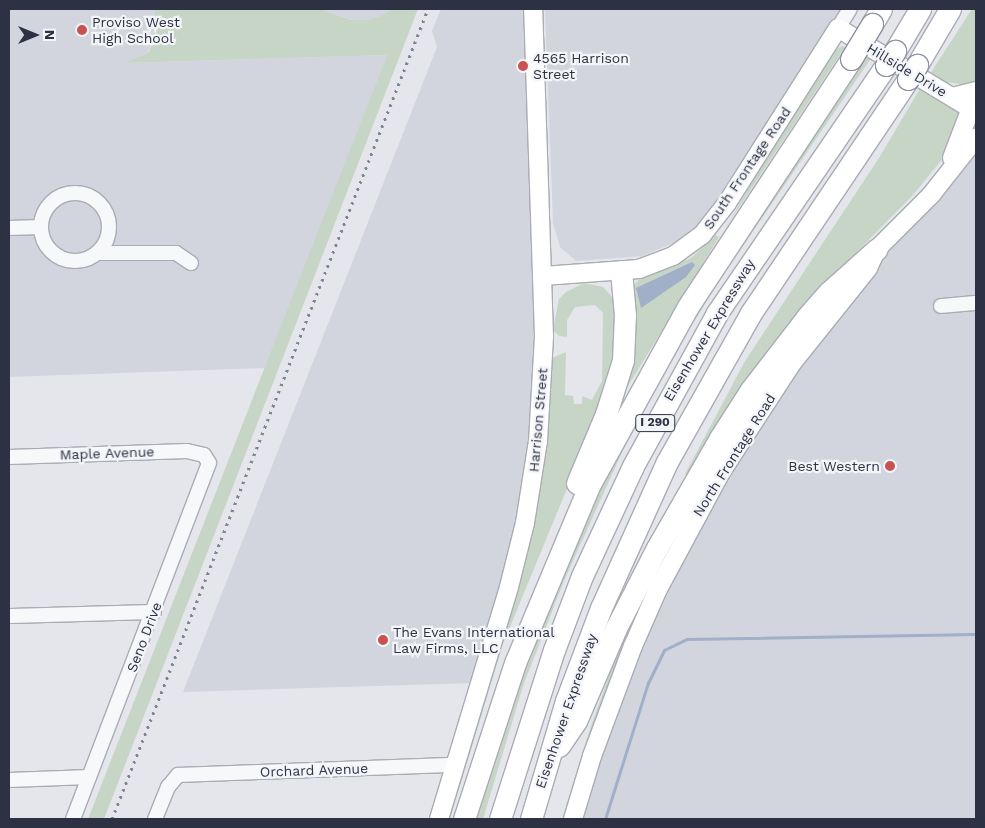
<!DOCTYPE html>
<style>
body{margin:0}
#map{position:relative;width:985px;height:828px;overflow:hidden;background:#e4e6eb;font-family:"Work Sans",sans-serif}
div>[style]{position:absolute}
.built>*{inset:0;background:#d2d5dd}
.green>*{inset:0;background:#c7d5c6}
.water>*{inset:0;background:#a1afc9}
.stream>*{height:3px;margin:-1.5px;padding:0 1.5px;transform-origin:1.5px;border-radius:1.5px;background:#a1afc9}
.roads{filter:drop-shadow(1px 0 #a9acb5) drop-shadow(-1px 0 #a9acb5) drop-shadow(0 1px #a9acb5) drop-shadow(0 -1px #a9acb5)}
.minor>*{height:14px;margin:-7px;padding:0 7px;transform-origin:7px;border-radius:7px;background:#f7f8fa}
.minor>.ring{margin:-7px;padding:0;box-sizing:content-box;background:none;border:14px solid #f7f8fa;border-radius:50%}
.major>*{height:18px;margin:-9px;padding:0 9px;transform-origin:9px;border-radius:9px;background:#fff}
.highway>*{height:21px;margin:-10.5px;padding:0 10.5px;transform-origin:10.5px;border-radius:10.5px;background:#fff}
.rail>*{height:3px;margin-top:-1.5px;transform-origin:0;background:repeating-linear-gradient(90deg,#7e8395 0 2.5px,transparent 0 7.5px)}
.bridges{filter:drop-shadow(1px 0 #8c91a2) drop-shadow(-1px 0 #8c91a2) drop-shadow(0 1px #8c91a2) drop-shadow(0 -1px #8c91a2)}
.highway-bridge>*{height:21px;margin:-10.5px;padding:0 10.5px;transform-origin:10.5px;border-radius:10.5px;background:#fff}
.dots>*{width:14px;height:14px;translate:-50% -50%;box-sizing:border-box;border:2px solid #f4f5f9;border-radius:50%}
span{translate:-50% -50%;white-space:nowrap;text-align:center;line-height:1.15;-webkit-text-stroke:4.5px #f4f5f9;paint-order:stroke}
.shield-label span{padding:1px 4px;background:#f4f5f9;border:1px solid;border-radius:4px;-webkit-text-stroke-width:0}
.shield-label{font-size:12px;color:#2c3143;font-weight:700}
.poi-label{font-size:14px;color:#2c3143}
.left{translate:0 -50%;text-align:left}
.right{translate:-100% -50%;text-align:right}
.street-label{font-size:14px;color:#2c3143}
.frame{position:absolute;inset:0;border:10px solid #2c3143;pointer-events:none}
.north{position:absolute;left:10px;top:10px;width:50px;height:50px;-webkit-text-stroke:4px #f4f5f9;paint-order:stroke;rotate:90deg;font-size:14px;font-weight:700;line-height:20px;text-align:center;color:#2c3143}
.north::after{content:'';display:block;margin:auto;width:18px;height:22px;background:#2c3143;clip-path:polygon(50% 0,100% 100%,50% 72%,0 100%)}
</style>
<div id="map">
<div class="built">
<div style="clip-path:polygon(9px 9px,155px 9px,154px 38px,148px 52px,129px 63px,387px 55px,266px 368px,9px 377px)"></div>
<div style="clip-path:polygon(321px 9px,392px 9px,379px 17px,366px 20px,352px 20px)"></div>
<div style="clip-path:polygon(441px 9px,528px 9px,537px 389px,516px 542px,474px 683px,183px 692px,437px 47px,432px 31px)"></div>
<div style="clip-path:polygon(545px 9px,840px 9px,706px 216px,693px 229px,678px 241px,642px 256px,576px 261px,560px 247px,553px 223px)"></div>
<div style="clip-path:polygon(976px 150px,976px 819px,581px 819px,598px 758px,654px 613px,736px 454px,873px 266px)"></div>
</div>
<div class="green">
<div style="clip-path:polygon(155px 9px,321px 9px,351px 20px,366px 20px,379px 17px,392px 9px,418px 9px,104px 819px,88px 819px,387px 55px,126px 63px,149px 52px,154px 38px)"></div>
<div style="clip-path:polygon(972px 9px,976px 9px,976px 86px,945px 82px,930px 74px)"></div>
<div style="clip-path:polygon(842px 46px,845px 47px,841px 53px,726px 227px,790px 118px,833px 51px)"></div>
<div style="clip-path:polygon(872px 57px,723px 275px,683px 339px,624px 448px,564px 581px,523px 686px,483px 819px,476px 819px,524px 665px,606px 473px,694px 315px,861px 60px)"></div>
<div style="clip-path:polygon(921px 87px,961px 114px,944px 157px,913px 195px,848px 261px,690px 476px,685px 474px,745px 361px,879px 158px)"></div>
<div style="clip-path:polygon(716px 235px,719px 237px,622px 396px,633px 287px,639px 279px,691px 258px)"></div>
<div style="clip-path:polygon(584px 283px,603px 287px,616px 301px,616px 354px,585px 445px,503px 644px,450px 819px,447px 819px,543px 459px,552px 358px,566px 352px,565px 395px,573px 396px,574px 404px,582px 404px,582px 396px,592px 400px,602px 381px,603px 313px,595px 305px,575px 307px,567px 320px,567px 337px,559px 336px,553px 330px,559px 299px,566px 292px)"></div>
<div style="clip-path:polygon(663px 559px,645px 597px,566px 819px,562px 819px,592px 723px,624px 635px)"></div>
</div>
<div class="water">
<div style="clip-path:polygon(692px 262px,695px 265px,686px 277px,641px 308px,636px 288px)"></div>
</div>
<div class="stream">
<div style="left:605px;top:819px;width:143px;rotate:-72.5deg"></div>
<div style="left:648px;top:683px;width:37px;rotate:-64deg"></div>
<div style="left:664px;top:650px;width:25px;rotate:-26deg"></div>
<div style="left:687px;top:639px;width:289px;rotate:-1deg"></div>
</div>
<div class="roads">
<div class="minor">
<div style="left:838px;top:28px;width:22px;rotate:-58deg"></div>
<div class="ring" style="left:41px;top:193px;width:54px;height:54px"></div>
<div style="left:9px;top:228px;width:31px;rotate:-2deg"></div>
<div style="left:97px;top:253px;width:79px"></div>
<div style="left:176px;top:253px;width:18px;rotate:34deg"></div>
<div style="left:941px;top:306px;width:35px;rotate:-5deg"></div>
<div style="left:9px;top:457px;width:178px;rotate:-1.9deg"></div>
<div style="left:187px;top:451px;width:17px;rotate:13deg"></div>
<div style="left:204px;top:455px;width:9px;rotate:58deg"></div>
<div style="left:209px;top:463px;width:381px;rotate:110.9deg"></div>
<div style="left:9px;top:616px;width:145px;rotate:-1.6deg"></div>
<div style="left:9px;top:780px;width:80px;rotate:-2.1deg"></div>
<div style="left:155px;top:819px;width:35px;rotate:-68deg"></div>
<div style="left:168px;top:787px;width:16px;rotate:-50deg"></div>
<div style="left:178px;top:775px;width:277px;rotate:-2.1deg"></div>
</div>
<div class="major">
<div style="left:952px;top:97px;width:25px;rotate:-14deg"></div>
<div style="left:952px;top:158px;width:53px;rotate:-69.2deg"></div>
<div style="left:543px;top:276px;width:96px;rotate:-4.2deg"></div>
<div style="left:639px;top:269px;width:36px;rotate:-21deg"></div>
<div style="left:673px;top:256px;width:36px;rotate:-36deg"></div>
<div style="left:702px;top:235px;width:41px;rotate:-52deg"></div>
<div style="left:727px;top:203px;width:207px;rotate:-57.6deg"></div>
<div style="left:838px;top:28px;width:162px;rotate:31.3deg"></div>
<div style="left:439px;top:819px;width:242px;rotate:-73.2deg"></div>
<div style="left:509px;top:587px;width:66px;rotate:-76deg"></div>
<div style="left:525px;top:523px;width:83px;rotate:-81deg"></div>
<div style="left:538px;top:441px;width:105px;rotate:-86.7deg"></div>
<div style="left:544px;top:336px;width:327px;rotate:-91.9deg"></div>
<div style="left:573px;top:819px;width:66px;rotate:-73.2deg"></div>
<div style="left:592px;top:756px;width:117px;rotate:-69.6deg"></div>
<div style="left:633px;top:646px;width:62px;rotate:-66.3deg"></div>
<div style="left:658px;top:589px;width:133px;rotate:-61.7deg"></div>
<div style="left:721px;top:472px;width:130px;rotate:-56.9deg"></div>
<div style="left:792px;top:363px;width:122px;rotate:-51.3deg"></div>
<div style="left:868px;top:268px;width:21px;rotate:-65deg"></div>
<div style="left:877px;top:249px;width:76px;rotate:-45deg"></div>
<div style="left:931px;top:195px;width:73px;rotate:-51.7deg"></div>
</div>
<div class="highway">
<div style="left:872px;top:24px;width:17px;rotate:-59deg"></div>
<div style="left:895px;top:51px;width:49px;rotate:-59.2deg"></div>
<div style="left:917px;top:65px;width:65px;rotate:-59.5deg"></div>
<div style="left:577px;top:483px;width:75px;rotate:-67.2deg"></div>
<div style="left:606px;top:414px;width:57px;rotate:-72.5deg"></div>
<div style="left:623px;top:360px;width:45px;rotate:-87.5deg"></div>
<div style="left:625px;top:315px;width:44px;rotate:-95.2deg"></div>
<div style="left:559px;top:746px;width:30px;rotate:-56deg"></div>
<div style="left:576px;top:721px;width:101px;rotate:-66.7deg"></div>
<div style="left:616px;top:628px;width:90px;rotate:-62.9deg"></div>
<div style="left:657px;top:548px;width:127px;rotate:-60.2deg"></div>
<div style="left:720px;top:438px;width:56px;rotate:-57.4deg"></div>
<div style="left:750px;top:391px;width:93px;rotate:-52.4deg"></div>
<div style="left:807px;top:317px;width:33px;rotate:-49deg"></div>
<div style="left:829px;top:292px;width:64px;rotate:-41.9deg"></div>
<div style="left:464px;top:819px;width:164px;rotate:-71.9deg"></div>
<div style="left:515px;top:663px;width:194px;rotate:-67.3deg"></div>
<div style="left:590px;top:484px;width:201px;rotate:-61.1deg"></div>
<div style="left:687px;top:308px;width:298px;rotate:-56.6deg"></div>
<div style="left:500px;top:819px;width:177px;rotate:-72.3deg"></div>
<div style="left:554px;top:650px;width:79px;rotate:-69.3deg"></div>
<div style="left:582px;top:576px;width:121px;rotate:-65.1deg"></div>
<div style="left:633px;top:466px;width:175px;rotate:-61.2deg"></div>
<div style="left:717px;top:313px;width:300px;rotate:-55.7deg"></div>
<div style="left:531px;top:819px;width:123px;rotate:-73.5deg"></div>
<div style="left:566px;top:701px;width:99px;rotate:-69.4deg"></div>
<div style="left:601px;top:608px;width:160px;rotate:-65.7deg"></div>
<div style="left:667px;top:462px;width:171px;rotate:-60.6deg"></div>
<div style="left:751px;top:313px;width:282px;rotate:-56.1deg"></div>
</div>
</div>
<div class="rail">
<div style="left:112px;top:819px;width:869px;rotate:-68.69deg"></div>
</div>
<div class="bridges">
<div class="highway-bridge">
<div style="left:851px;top:59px;width:41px;rotate:-59deg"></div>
<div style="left:886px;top:65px;width:17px;rotate:-57deg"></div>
<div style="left:908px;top:79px;width:17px;rotate:-57deg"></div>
</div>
</div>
<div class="dots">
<div style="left:82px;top:30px;background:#c95150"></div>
<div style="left:523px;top:66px;background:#c95150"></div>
<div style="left:890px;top:466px;background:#c95150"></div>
<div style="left:383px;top:640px;background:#c95150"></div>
</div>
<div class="shield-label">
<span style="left:655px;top:423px">I 290</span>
</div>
<div class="poi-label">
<span class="left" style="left:92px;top:30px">Proviso West<br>High School</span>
<span class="left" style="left:533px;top:66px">4565 Harrison<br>Street</span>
<span class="right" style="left:880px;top:466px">Best Western</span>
<span class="left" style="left:393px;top:640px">The Evans International<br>Law Firms, LLC</span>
</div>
<div class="street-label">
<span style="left:907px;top:70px;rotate:31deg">Hillside Drive</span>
<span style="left:747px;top:168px;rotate:-56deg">South Frontage Road</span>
<span style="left:709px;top:330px;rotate:-59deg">Eisenhower Expressway</span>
<span style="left:538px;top:420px;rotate:-85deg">Harrison Street</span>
<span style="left:107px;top:453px;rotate:-2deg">Maple Avenue</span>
<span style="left:734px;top:455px;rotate:-58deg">North Frontage Road</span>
<span style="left:144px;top:637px;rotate:-69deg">Seno Drive</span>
<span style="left:566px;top:711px;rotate:-71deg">Eisenhower Expressway</span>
<span style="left:314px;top:770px;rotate:-2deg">Orchard Avenue</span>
</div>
<div class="frame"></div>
<div class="north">N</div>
</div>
